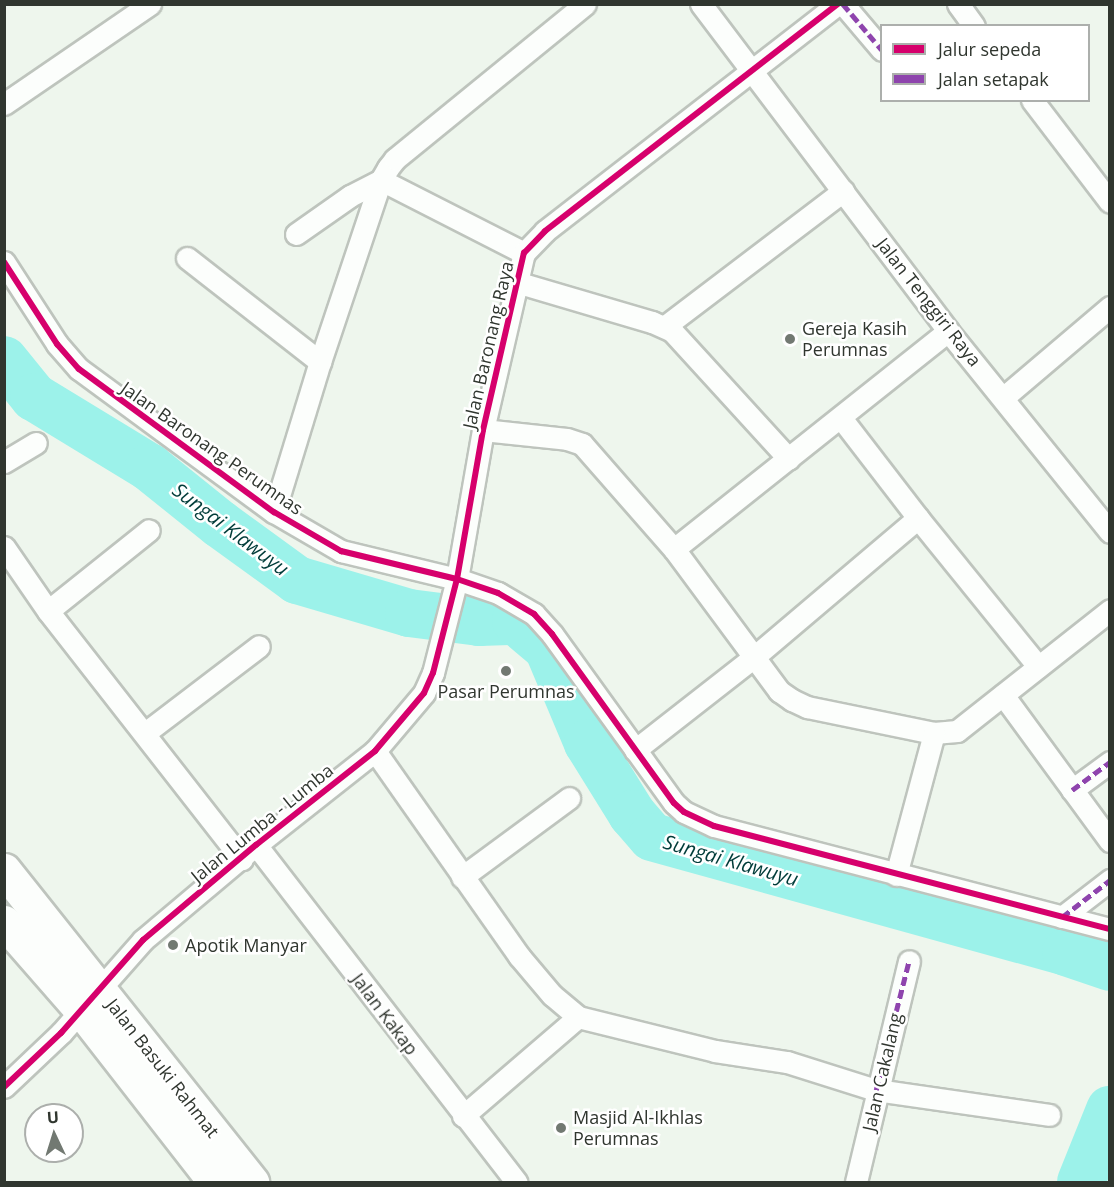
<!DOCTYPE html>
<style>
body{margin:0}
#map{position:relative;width:1114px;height:1187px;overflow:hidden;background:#eef6ed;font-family:"Open Sans",sans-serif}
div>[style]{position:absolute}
.river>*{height:48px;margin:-24px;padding:0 24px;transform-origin:24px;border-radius:24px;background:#9cf2ea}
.roads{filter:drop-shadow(2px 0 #bec4bd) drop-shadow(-2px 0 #bec4bd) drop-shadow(0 2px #bec4bd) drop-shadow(0 -2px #bec4bd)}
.minor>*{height:21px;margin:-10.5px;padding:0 10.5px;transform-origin:10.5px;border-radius:10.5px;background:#fcfefc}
.trunk>*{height:33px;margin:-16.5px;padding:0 16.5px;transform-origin:16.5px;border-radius:16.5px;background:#fcfefc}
.quiet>*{height:4.5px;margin-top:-2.25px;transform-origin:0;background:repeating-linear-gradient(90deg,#8e44ad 0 9px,transparent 0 13.5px)}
.cycleway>*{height:6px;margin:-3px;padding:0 3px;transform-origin:3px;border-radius:3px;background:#d6006c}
.dots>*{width:16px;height:16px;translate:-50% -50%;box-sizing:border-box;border:3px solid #fff;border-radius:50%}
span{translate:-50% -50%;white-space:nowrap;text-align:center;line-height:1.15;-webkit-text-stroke:5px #fff;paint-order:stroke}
.street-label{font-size:18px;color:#30362f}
.poi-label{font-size:18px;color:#30362f}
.left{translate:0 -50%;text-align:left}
.water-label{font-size:20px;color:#003c39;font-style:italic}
.frame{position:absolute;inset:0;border:6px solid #30362f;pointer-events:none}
.legend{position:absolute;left:880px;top:24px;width:210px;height:78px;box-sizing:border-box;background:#fff;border:2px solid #acafac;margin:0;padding:8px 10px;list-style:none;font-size:18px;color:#30362f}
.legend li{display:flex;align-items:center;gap:12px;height:30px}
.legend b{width:30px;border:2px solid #acafac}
.north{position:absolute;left:24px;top:1103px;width:60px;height:60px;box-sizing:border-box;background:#fff;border:2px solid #acafac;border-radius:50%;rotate:356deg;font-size:16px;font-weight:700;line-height:24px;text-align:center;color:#30362f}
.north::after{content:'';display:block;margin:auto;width:21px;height:27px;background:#727972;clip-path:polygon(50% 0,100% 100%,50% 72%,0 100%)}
</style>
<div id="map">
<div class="river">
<div style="left:4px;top:360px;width:48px;rotate:51deg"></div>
<div style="left:34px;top:397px;width:135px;rotate:31.3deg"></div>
<div style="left:149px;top:467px;width:91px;rotate:38.8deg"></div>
<div style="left:220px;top:524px;width:95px;rotate:36deg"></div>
<div style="left:297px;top:580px;width:117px;rotate:16.4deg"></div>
<div style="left:409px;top:613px;width:71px;rotate:7.3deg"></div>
<div style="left:479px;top:622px;width:37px;rotate:-2deg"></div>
<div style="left:516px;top:621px;width:42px;rotate:40.2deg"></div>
<div style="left:548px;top:648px;width:103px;rotate:67.2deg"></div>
<div style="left:588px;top:743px;width:84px;rotate:58.2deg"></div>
<div style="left:632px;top:814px;width:30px;rotate:49deg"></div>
<div style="left:652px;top:837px;width:430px;rotate:15.5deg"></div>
<div style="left:1066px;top:952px;width:46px;rotate:18.8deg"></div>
<div style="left:1081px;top:1182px;width:78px;rotate:-68.1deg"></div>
</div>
<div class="roads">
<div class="minor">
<div style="left:701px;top:4px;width:410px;rotate:52.9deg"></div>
<div style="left:948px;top:331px;width:258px;rotate:51.1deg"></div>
<div style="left:843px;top:4px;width:60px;rotate:49.7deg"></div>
<div style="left:958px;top:4px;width:27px;rotate:54deg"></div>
<div style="left:1032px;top:100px;width:128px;rotate:52.6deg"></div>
<div style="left:4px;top:104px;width:177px;rotate:-34.4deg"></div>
<div style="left:381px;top:180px;width:161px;rotate:27deg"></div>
<div style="left:296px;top:234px;width:66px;rotate:-35.1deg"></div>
<div style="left:350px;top:196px;width:35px;rotate:-27deg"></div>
<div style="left:187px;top:258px;width:169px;rotate:38deg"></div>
<div style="left:4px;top:262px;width:98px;rotate:57.1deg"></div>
<div style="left:57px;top:344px;width:33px;rotate:49deg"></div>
<div style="left:79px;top:369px;width:242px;rotate:36.3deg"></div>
<div style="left:274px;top:512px;width:78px;rotate:30.2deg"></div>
<div style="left:341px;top:551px;width:119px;rotate:13.6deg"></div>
<div style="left:457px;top:579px;width:43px;rotate:18.9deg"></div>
<div style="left:498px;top:593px;width:42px;rotate:30.3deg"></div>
<div style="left:534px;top:614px;width:27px;rotate:48deg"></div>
<div style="left:552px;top:634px;width:208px;rotate:54.2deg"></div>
<div style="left:674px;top:803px;width:13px;rotate:42deg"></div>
<div style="left:684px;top:812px;width:33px;rotate:25deg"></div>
<div style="left:714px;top:826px;width:409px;rotate:14.6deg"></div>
<div style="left:516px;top:282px;width:142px;rotate:16.4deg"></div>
<div style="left:652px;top:322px;width:22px;rotate:24deg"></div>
<div style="left:672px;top:331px;width:173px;rotate:47.6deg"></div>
<div style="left:664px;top:327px;width:225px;rotate:-37.2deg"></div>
<div style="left:1004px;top:397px;width:139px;rotate:-40.3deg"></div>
<div style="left:841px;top:418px;width:126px;rotate:52.4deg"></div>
<div style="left:918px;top:518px;width:191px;rotate:51deg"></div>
<div style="left:483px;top:430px;width:84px;rotate:6.1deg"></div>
<div style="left:567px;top:439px;width:16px;rotate:18deg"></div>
<div style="left:582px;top:444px;width:140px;rotate:48.8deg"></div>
<div style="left:674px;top:549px;width:350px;rotate:-38.5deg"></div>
<div style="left:4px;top:462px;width:37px;rotate:-31deg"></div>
<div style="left:274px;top:512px;width:157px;rotate:-73deg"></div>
<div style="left:320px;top:362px;width:192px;rotate:-71.5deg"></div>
<div style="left:381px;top:180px;width:14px;rotate:-60deg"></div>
<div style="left:388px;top:168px;width:11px;rotate:-52deg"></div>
<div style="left:395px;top:159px;width:245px;rotate:-39.2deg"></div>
<div style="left:4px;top:547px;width:78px;rotate:55.5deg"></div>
<div style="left:48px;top:611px;width:315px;rotate:52deg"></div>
<div style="left:674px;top:549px;width:177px;rotate:53.5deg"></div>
<div style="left:779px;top:691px;width:16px;rotate:35deg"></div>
<div style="left:792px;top:700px;width:17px;rotate:25deg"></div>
<div style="left:807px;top:707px;width:130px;rotate:11.6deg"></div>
<div style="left:934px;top:733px;width:23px;rotate:-5deg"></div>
<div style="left:957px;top:731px;width:195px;rotate:-38.3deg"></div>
<div style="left:48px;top:611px;width:129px;rotate:-38.7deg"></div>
<div style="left:1003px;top:695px;width:181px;rotate:53.8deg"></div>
<div style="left:145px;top:733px;width:143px;rotate:-37.3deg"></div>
<div style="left:635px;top:750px;width:151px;rotate:-38deg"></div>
<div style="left:754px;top:657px;width:215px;rotate:-40.3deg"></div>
<div style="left:375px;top:751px;width:251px;rotate:54.9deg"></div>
<div style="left:519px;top:956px;width:51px;rotate:49.8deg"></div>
<div style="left:552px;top:995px;width:34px;rotate:40deg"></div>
<div style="left:1072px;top:790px;width:47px;rotate:-36.4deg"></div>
<div style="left:256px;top:845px;width:426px;rotate:52.3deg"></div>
<div style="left:896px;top:875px;width:147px;rotate:-75deg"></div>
<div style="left:462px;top:877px;width:133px;rotate:-36.4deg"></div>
<div style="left:1062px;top:917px;width:61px;rotate:-37.6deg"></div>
<div style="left:4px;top:1087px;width:79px;rotate:-43.5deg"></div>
<div style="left:61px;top:1033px;width:124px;rotate:-48.6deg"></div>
<div style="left:143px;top:940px;width:148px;rotate:-40.1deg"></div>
<div style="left:256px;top:845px;width:152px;rotate:-38.3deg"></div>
<div style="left:375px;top:751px;width:76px;rotate:-49.8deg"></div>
<div style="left:424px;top:693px;width:22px;rotate:-66deg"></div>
<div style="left:433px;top:673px;width:97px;rotate:-75.7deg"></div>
<div style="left:457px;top:579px;width:151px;rotate:-80.1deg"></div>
<div style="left:483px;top:430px;width:182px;rotate:-77deg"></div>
<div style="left:524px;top:253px;width:30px;rotate:-46deg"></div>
<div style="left:545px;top:231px;width:371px;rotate:-37.8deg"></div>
<div style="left:463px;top:1116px;width:152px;rotate:-40.7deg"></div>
<div style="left:578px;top:1017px;width:141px;rotate:13.9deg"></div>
<div style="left:715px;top:1051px;width:73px;rotate:8.7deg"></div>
<div style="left:787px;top:1062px;width:93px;rotate:17.5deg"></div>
<div style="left:876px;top:1090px;width:175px;rotate:8.2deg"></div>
<div style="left:856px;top:1182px;width:227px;rotate:-76.5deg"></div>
</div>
<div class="trunk">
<div style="left:4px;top:870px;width:399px;rotate:51.5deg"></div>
<div style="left:4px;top:922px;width:117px;rotate:48.8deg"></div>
<div style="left:81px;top:1010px;width:218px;rotate:52.1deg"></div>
</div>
</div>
<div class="quiet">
<div style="left:843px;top:4px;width:60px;rotate:49.7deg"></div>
<div style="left:1072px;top:790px;width:47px;rotate:-36.4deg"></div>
<div style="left:1062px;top:917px;width:61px;rotate:-37.6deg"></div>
<div style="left:876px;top:1090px;width:133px;rotate:-75.7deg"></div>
</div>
<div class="cycleway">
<div style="left:4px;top:262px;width:98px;rotate:57.1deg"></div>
<div style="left:57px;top:344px;width:33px;rotate:49deg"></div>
<div style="left:79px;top:369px;width:242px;rotate:36.3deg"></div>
<div style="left:274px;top:512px;width:78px;rotate:30.2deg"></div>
<div style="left:341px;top:551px;width:119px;rotate:13.6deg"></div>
<div style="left:457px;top:579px;width:43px;rotate:18.9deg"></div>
<div style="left:498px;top:593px;width:42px;rotate:30.3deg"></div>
<div style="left:534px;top:614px;width:27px;rotate:48deg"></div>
<div style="left:552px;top:634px;width:208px;rotate:54.2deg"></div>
<div style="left:674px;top:803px;width:13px;rotate:42deg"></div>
<div style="left:684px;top:812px;width:33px;rotate:25deg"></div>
<div style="left:714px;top:826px;width:409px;rotate:14.6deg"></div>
<div style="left:4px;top:1087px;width:79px;rotate:-43.5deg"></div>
<div style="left:61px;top:1033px;width:124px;rotate:-48.6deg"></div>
<div style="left:143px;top:940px;width:148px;rotate:-40.1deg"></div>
<div style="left:256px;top:845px;width:152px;rotate:-38.3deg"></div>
<div style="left:375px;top:751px;width:76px;rotate:-49.8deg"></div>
<div style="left:424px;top:693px;width:22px;rotate:-66deg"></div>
<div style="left:433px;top:673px;width:97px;rotate:-75.7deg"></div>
<div style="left:457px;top:579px;width:151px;rotate:-80.1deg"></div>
<div style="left:483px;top:430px;width:182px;rotate:-77deg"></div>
<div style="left:524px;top:253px;width:30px;rotate:-46deg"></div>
<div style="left:545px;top:231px;width:371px;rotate:-37.8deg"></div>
</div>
<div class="dots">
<div style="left:790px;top:339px;background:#727972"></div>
<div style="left:506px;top:671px;background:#727972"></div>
<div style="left:173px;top:945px;background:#727972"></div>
<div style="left:561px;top:1128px;background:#727972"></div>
</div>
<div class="street-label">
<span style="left:929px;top:302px;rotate:52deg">Jalan Tenggiri Raya</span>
<span style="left:488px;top:345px;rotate:-77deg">Jalan Baronang Raya</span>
<span style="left:212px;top:448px;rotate:35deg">Jalan Baronang Perumnas</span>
<span style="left:262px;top:823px;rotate:-39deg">Jalan Lumba - Lumba</span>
<span style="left:385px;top:1014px;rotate:53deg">Jalan Kakap</span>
<span style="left:163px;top:1068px;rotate:52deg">Jalan Basuki Rahmat</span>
<span style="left:882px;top:1072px;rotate:-77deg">Jalan Cakalang</span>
</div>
<div class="poi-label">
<span class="left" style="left:802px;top:339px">Gereja Kasih<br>Perumnas</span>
<span style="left:506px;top:691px">Pasar Perumnas</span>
<span class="left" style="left:185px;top:945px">Apotik Manyar</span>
<span class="left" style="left:573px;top:1128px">Masjid Al-Ikhlas<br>Perumnas</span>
</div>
<div class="water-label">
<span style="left:231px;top:529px;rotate:37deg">Sungai Klawuyu</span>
<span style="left:731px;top:860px;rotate:16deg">Sungai Klawuyu</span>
</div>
<div class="frame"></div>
<ul class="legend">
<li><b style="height:8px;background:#d6006c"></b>Jalur sepeda</li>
<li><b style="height:8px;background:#8e44ad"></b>Jalan setapak</li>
</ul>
<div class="north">U</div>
</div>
